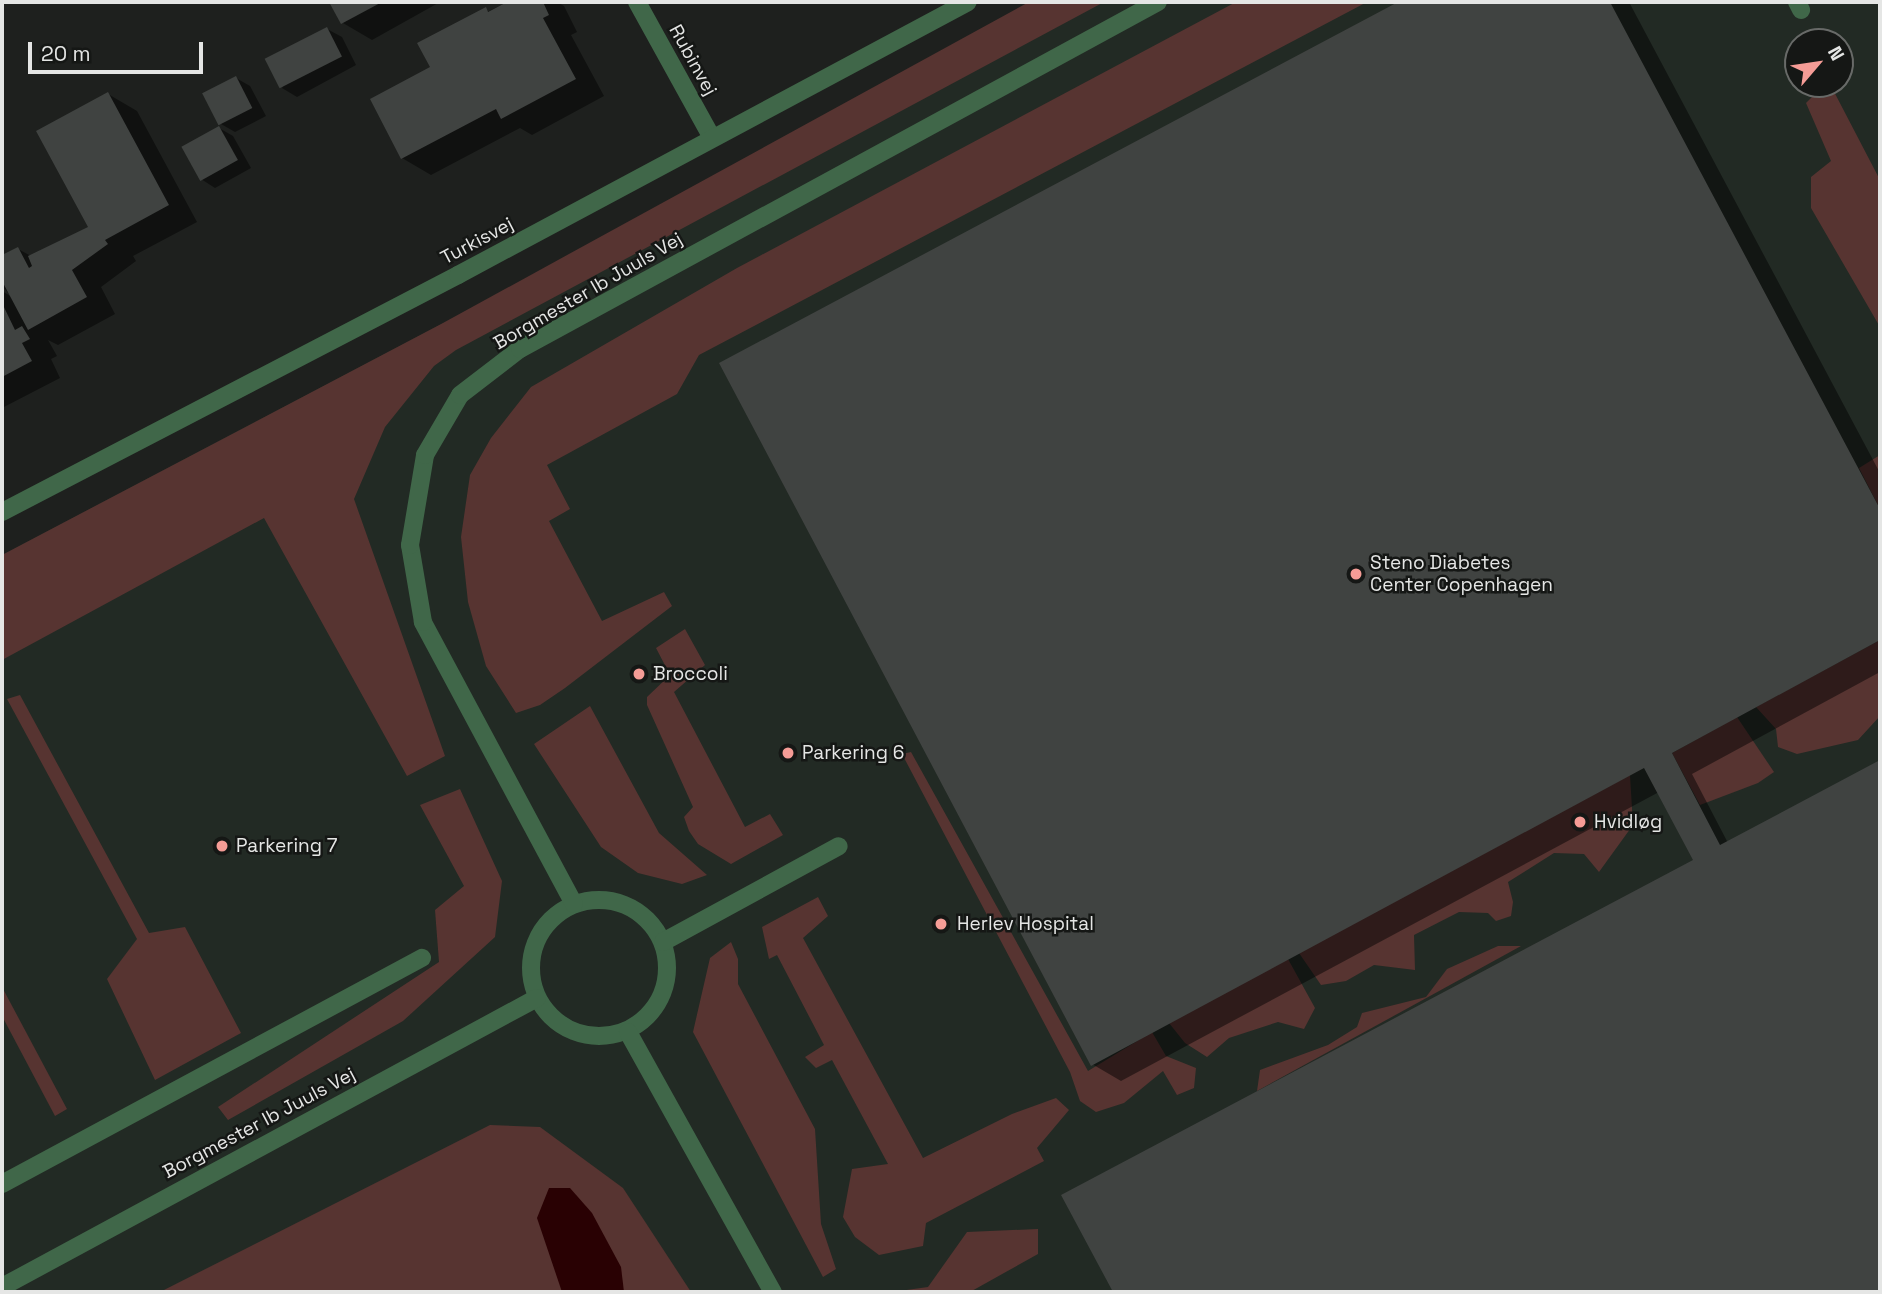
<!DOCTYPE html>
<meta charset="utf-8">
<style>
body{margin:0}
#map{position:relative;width:1882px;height:1294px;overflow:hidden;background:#1e201e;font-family:"Space Grotesk",sans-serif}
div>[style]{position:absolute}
.built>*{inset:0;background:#222a24}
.green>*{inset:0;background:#573431}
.water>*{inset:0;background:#290103}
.shadow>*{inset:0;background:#0007}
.building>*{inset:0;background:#404341;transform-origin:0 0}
.lane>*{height:18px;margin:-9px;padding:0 9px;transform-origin:9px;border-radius:9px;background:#406749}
.lane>.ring{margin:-9px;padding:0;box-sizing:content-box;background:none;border:18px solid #406749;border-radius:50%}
.street>*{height:18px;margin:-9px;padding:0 9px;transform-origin:9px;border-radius:9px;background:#406749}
.dots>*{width:19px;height:19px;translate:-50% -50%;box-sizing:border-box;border:4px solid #151715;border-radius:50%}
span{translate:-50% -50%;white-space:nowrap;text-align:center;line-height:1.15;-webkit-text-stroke:5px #151715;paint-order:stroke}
.street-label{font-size:19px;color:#e5e6e5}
.poi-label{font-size:19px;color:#e5e6e5}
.left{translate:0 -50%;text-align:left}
.frame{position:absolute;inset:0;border:4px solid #e5e6e5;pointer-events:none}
.north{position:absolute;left:1784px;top:28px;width:70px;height:70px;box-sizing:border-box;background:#151715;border:2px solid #686a68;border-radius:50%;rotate:61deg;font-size:19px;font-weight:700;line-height:28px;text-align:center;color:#e5e6e5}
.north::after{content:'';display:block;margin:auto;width:24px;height:32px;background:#f59c96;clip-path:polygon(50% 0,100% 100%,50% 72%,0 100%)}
.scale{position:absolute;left:28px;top:42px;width:175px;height:32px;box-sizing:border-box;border:4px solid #e5e6e5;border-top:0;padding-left:9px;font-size:21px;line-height:24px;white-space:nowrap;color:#e5e6e5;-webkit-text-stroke:5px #151715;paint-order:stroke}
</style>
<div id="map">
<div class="built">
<div style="clip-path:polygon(evenodd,1053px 2px,1880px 2px,1880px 1292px,2px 1292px,2px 555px,1053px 2px,1798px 42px,1840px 42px,1840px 84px,1798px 84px,1798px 42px)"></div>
</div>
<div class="green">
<div style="clip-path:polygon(1029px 2px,1104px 2px,456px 350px,434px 366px,385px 427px,354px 499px,445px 756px,407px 776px,264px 518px,2px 660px,2px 555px,443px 323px)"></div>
<div style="clip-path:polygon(1236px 2px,1367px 2px,699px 355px,677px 394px,547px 465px,570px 509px,549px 521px,602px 621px,664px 592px,672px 606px,565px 688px,540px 705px,516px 713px,486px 666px,468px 602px,461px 537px,470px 475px,491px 438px,531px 387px,737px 268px)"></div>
<div style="clip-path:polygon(1825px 84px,1830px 84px,1880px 180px,1880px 327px,1811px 208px,1811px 177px,1831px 161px,1806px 103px)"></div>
<div style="clip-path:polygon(1880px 455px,1880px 509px,1859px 468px)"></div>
<div style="clip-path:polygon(685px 629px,705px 665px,674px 692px,745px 827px,770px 814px,783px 835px,731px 864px,698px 844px,689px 831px,684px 817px,693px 807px,647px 705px,647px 697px,670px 675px,656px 648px)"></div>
<div style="clip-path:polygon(1880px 640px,1880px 716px,1858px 740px,1797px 754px,1778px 747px,1776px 729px,1756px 707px)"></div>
<div style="clip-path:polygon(20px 695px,149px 933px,185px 927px,241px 1033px,155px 1080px,107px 979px,137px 939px,7px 699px)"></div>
<div style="clip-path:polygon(590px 706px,659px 833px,707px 875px,682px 884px,638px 873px,601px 847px,534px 744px)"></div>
<div style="clip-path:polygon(1737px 717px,1774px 772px,1758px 783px,1700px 805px,1672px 753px)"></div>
<div style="clip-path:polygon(911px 752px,1088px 1071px,1152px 1032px,1166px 1056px,1196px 1068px,1194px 1088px,1177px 1095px,1163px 1071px,1124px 1103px,1096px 1112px,1080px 1101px,1070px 1072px,902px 754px)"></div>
<div style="clip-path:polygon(1630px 775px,1633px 825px,1599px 872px,1584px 854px,1554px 853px,1508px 882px,1513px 902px,1511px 916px,1496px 921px,1488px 913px,1459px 912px,1414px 935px,1415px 970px,1374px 965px,1346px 981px,1321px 985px,1299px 953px)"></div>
<div style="clip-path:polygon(460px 789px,502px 881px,495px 937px,403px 1021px,228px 1120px,218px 1107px,439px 962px,435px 910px,464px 886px,420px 805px)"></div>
<div style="clip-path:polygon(818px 897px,828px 916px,803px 938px,923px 1158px,1012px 1114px,1056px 1098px,1069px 1110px,1037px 1148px,1044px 1161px,926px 1223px,923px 1246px,879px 1255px,855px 1237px,843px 1217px,852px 1169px,888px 1164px,832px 1060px,816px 1068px,805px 1057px,824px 1045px,777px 955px,769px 959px,762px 927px)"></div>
<div style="clip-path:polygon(731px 942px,738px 959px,738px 984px,815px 1129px,821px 1224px,836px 1269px,823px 1277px,693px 1032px,710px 958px)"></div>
<div style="clip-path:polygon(1498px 946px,1521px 946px,1257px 1091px,1260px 1070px,1328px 1045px,1357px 1027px,1362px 1013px,1426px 997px,1447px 969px)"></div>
<div style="clip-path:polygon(1288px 959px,1315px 1008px,1304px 1029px,1278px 1022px,1229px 1038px,1207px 1057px,1185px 1043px,1169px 1023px)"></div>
<div style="clip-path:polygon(2px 987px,67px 1109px,55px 1116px,2px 1016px)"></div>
<div style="clip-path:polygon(490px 1125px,540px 1127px,623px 1188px,691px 1292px,160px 1292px)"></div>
<div style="clip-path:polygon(1038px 1229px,1038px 1254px,970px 1292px,892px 1292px,928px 1287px,967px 1232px)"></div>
</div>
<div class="water">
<div style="clip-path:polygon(549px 1188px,570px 1188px,592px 1213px,621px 1267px,624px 1292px,562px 1292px,537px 1218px)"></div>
</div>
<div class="shadow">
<div style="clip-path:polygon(331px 2px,440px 2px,372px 40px,343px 23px)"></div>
<div style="clip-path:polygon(508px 2px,557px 2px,564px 6px,577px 32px,571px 35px,604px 96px,532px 135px,520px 128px,431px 175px,402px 158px,433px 68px,420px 44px)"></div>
<div style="clip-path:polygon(1402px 2px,1629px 2px,1880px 473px,1880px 672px,1692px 774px,1728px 843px,1880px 762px,1880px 1292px,1115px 1292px,1064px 1196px,1697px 860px,1659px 792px,1121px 1081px,1092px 1064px,721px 363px)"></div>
<div style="clip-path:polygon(327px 29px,342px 37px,356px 65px,297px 97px,282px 88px)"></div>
<div style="clip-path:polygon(236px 78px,250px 86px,266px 116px,235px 132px,221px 124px)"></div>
<div style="clip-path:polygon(108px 94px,137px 111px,197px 222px,133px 256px,136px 261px,101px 287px,115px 314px,58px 345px,48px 340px,57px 356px,51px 359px,60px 378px,2px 408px,2px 291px,12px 297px,2px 286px,2px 257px,18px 249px,31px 256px,91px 227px)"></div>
<div style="clip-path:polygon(219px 128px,233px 136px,251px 168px,215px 188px,201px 179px)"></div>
</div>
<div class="building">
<div style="clip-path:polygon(329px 2px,382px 2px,341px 24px)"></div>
<div style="clip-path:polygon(507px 2px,543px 2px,549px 15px,543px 18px,576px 79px,501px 119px,496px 109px,401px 159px,370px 99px,430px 67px,417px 43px,486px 7px,488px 12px)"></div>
<div style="clip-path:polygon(1398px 2px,1610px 2px,1880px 509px,1880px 640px,1672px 753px,1720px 845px,1880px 760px,1880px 1292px,1113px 1292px,1061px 1195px,1693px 860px,1644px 768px,1091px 1066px,719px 363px)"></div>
<div style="left:327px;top:27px;width:33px;height:70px;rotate:63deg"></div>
<div style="left:236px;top:76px;width:36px;height:38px;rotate:63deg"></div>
<div style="clip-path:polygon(108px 92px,169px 205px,105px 240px,108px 244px,72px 270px,87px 297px,28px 330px,2px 281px,2px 255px,18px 247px,29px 268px,32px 266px,28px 256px,88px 227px,36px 131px)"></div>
<div style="left:219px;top:126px;width:39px;height:43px;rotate:61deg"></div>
<div style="clip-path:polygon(2px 303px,15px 330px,22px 326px,30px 339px,22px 343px,32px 361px,2px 377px)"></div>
</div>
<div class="lane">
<div style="left:1797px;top:2px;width:9px;rotate:63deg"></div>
<div class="ring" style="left:531px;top:900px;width:118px;height:118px"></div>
<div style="left:574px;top:904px;width:320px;rotate:-118.2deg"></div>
<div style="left:423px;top:622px;width:78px;rotate:-99.6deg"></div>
<div style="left:410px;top:545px;width:91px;rotate:-80.5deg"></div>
<div style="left:425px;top:455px;width:69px;rotate:-59.7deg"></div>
<div style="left:460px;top:395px;width:76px;rotate:-37.5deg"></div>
<div style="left:520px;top:349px;width:726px;rotate:-28.54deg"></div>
<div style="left:663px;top:942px;width:200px;rotate:-28.6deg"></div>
<div style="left:628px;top:1032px;width:298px;rotate:60.9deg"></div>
<div style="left:2px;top:1184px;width:477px;rotate:-28.3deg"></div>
<div style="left:2px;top:1287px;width:608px;rotate:-28.38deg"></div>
</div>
<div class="street">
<div style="left:637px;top:2px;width:155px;rotate:61.1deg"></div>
<div style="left:2px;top:512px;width:514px;rotate:-27.46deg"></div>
<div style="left:458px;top:275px;width:578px;rotate:-28.16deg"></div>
</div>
<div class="dots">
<div style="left:1356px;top:574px;background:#f59c96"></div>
<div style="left:639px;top:674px;background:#f59c96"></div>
<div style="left:788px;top:753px;background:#f59c96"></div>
<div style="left:1580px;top:822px;background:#f59c96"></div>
<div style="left:222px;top:846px;background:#f59c96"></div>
<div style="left:941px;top:924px;background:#f59c96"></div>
</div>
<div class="street-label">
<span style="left:693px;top:60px;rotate:61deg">Rubinvej</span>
<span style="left:477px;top:241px;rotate:-28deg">Turkisvej</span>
<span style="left:588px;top:291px;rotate:-30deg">Borgmester Ib Juuls Vej</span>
<span style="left:259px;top:1123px;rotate:-28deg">Borgmester Ib Juuls Vej</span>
</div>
<div class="poi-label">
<span class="left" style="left:1370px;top:574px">Steno Diabetes<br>Center Copenhagen</span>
<span class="left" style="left:653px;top:674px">Broccoli</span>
<span class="left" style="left:802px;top:753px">Parkering 6</span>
<span class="left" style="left:1594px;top:822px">Hvidløg</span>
<span class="left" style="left:236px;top:846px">Parkering 7</span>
<span class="left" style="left:957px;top:924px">Herlev Hospital</span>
</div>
<div class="frame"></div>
<div class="north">N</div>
<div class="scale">20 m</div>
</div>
